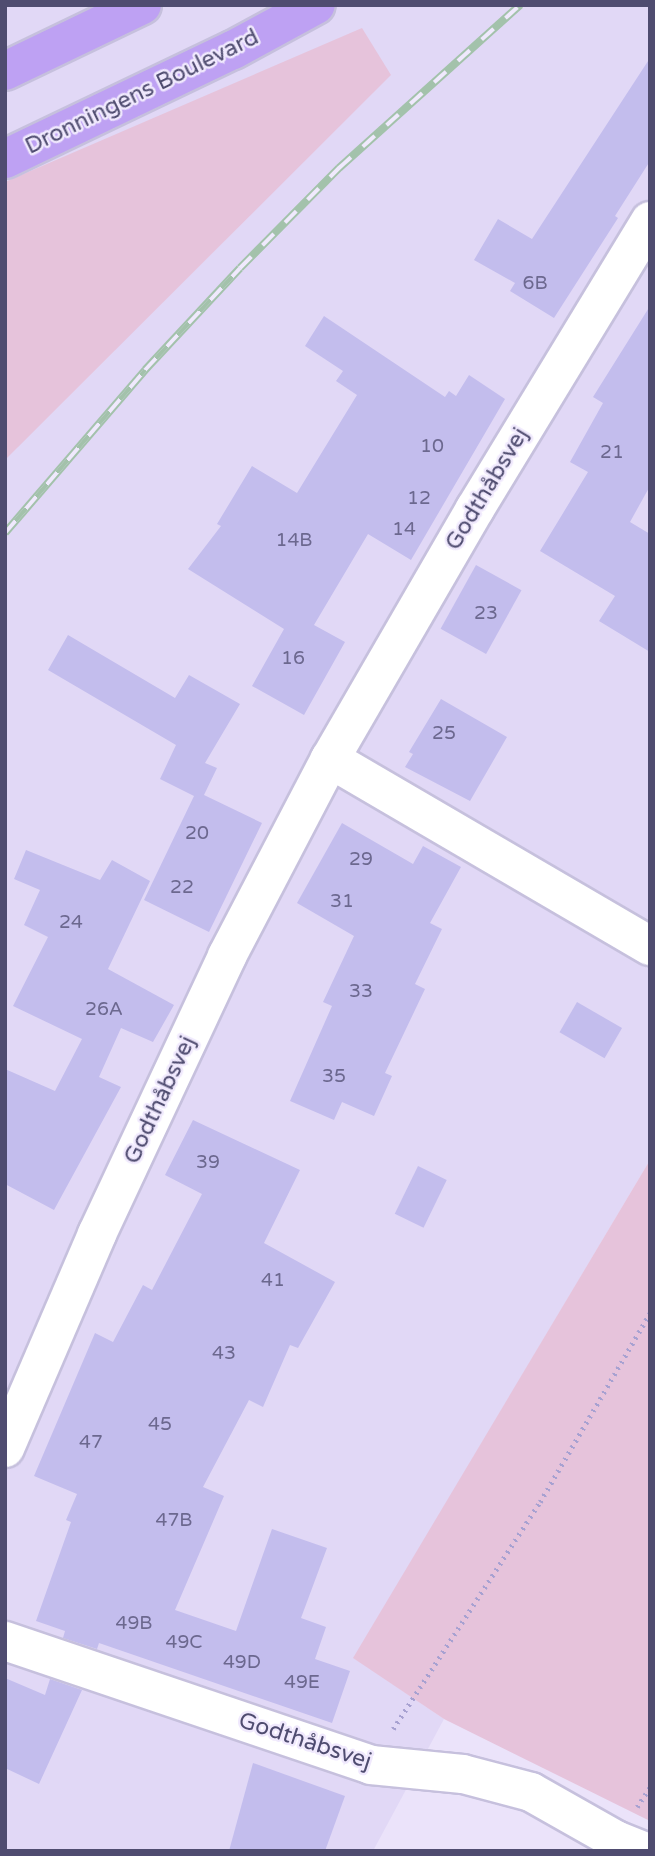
<!DOCTYPE html>
<meta charset="utf-8">
<style>
body{margin:0}
#map{position:relative;width:655px;height:1856px;overflow:hidden;background:#ebe3fa;font-family:"Varela Round",sans-serif}
div>[style]{position:absolute}
.residential>*{inset:0;background:#e1d8f6}
.green>*{inset:0;background:#e6c3db}
.building>*{inset:0;background:#c3bded;transform-origin:0 0}
.path>*{height:4.5px;margin-top:-2.25px;transform-origin:0;background:repeating-linear-gradient(90deg,#a7a1d1 0 2px,transparent 0 7px)}
.roads{filter:drop-shadow(2px 0 #c6c0dd) drop-shadow(-2px 0 #c6c0dd) drop-shadow(0 2px #c6c0dd) drop-shadow(0 -2px #c6c0dd)}
.minor>*{height:38px;margin:-19px;padding:0 19px;transform-origin:19px;border-radius:19px;background:#fff}
.major>*{height:38px;margin:-19px;padding:0 19px;transform-origin:19px;border-radius:19px;background:#bea1f3}
.rail>*{height:8px;margin-top:-4px;transform-origin:0;background:repeating-linear-gradient(90deg,#f0e9fd 0 16px,#a3c2ab 0 32px);box-sizing:border-box;border-block:2px solid #a3c2ab}
span{translate:-50% -50%;white-space:nowrap;text-align:center;line-height:1.15;-webkit-text-stroke:5px #f0e9fd;paint-order:stroke}
.number-label{font-size:19px;color:#6c688f}
.number-label span{-webkit-text-stroke-width:0}
.street-label{font-size:23px;color:#4f4c70}
.frame{position:absolute;inset:0;border:7px solid #4f4c70;pointer-events:none}
</style>
<div id="map">
<div class="residential">
<div style="clip-path:polygon(5px 5px,650px 5px,650px 1160px,354px 1658px,444px 1719px,373px 1851px,5px 1851px)"></div>
</div>
<div class="green">
<div style="clip-path:polygon(362px 28px,391px 75px,5px 460px,5px 182px)"></div>
<div style="clip-path:polygon(650px 1160px,650px 1821px,444px 1719px,353px 1658px)"></div>
</div>
<div class="building">
<div style="clip-path:polygon(650px 58px,650px 161px,615px 216px,618px 218px,554px 318px,510px 291px,515px 283px,474px 260px,498px 219px,532px 239px)"></div>
<div style="clip-path:polygon(650px 306px,650px 486px,630px 522px,650px 534px,650px 652px,599px 621px,615px 596px,540px 551px,588px 472px,570px 462px,603px 403px,593px 397px)"></div>
<div style="clip-path:polygon(324px 316px,445px 397px,449px 391px,456px 396px,469px 375px,505px 399px,411px 560px,368px 534px,314px 625px,345px 642px,304px 715px,252px 686px,284px 629px,188px 569px,221px 526px,217px 524px,252px 466px,297px 493px,357px 395px,336px 381px,343px 371px,305px 346px)"></div>
<div style="left:476px;top:565px;width:52px;height:73px;rotate:29deg"></div>
<div style="clip-path:polygon(68px 635px,175px 698px,189px 675px,240px 704px,205px 763px,217px 768px,204px 795px,262px 823px,209px 932px,144px 900px,194px 796px,160px 779px,176px 745px,48px 670px)"></div>
<div style="clip-path:polygon(441px 699px,507px 737px,470px 801px,405px 767px,413px 754px,409px 752px)"></div>
<div style="clip-path:polygon(342px 823px,413px 864px,423px 846px,461px 867px,430px 923px,442px 929px,415px 984px,425px 989px,385px 1073px,392px 1076px,374px 1116px,342px 1102px,334px 1120px,290px 1101px,332px 1006px,323px 1002px,354px 936px,297px 903px)"></div>
<div style="clip-path:polygon(26px 850px,100px 880px,112px 860px,150px 881px,108px 969px,174px 1005px,153px 1042px,121px 1028px,99px 1077px,121px 1087px,54px 1210px,5px 1184px,5px 1069px,55px 1091px,82px 1039px,13px 1006px,48px 937px,24px 925px,40px 890px,14px 879px)"></div>
<div style="left:577px;top:1002px;width:52px;height:35px;rotate:30deg"></div>
<div style="clip-path:polygon(193px 1120px,300px 1170px,264px 1243px,335px 1282px,298px 1348px,290px 1345px,263px 1407px,249px 1400px,203px 1487px,224px 1496px,175px 1610px,236px 1631px,272px 1529px,327px 1548px,301px 1618px,326px 1627px,315px 1659px,350px 1671px,332px 1723px,99px 1643px,97px 1649px,63px 1638px,65px 1631px,36px 1621px,71px 1522px,66px 1520px,77px 1494px,34px 1476px,95px 1333px,113px 1342px,143px 1285px,152px 1290px,202px 1194px,165px 1175px)"></div>
<div style="left:418px;top:1166px;width:32px;height:53px;rotate:26deg"></div>
<div style="clip-path:polygon(5px 1678px,45px 1695px,50px 1679px,82px 1690px,39px 1784px,5px 1768px)"></div>
<div style="clip-path:polygon(253px 1763px,345px 1796px,325px 1851px,229px 1851px)"></div>
</div>
<div class="path">
<div style="left:5px;top:5px;width:1px"></div>
<div style="left:393px;top:1729px;width:270px;rotate:-57.1deg"></div>
<div style="left:540px;top:1502px;width:219px;rotate:-59.8deg"></div>
<div style="left:637px;top:1807px;width:24px;rotate:-57deg"></div>
</div>
<div class="roads">
<div class="minor">
<div style="left:330px;top:759px;width:371px;rotate:30.3deg"></div>
<div style="left:5px;top:1448px;width:233px;rotate:-66.7deg"></div>
<div style="left:97px;top:1234px;width:307px;rotate:-64.9deg"></div>
<div style="left:227px;top:956px;width:222px;rotate:-62.4deg"></div>
<div style="left:330px;top:759px;width:289px;rotate:-59.9deg"></div>
<div style="left:475px;top:509px;width:337px;rotate:-58.7deg"></div>
<div style="left:5px;top:1641px;width:386px;rotate:18.7deg"></div>
<div style="left:371px;top:1765px;width:92px;rotate:5.6deg"></div>
<div style="left:463px;top:1774px;width:70px;rotate:14.8deg"></div>
<div style="left:531px;top:1792px;width:98px;rotate:29.5deg"></div>
<div style="left:616px;top:1840px;width:29px;rotate:22deg"></div>
</div>
<div class="major">
<div style="left:5px;top:71px;width:152px;rotate:-25.7deg"></div>
<div style="left:5px;top:159px;width:253px;rotate:-25.6deg"></div>
<div style="left:233px;top:50px;width:94px;rotate:-28.5deg"></div>
</div>
</div>
<div class="rail">
<div style="left:5px;top:533px;width:215px;rotate:-49.3deg"></div>
<div style="left:145px;top:370px;width:139px;rotate:-47deg"></div>
<div style="left:240px;top:268px;width:141px;rotate:-45.3deg"></div>
<div style="left:339px;top:168px;width:244px;rotate:-42deg"></div>
</div>
<div class="number-label">
<span style="left:535px;top:284px">6B</span>
<span style="left:432px;top:447px">10</span>
<span style="left:612px;top:453px">21</span>
<span style="left:419px;top:499px">12</span>
<span style="left:404px;top:530px">14</span>
<span style="left:294px;top:541px">14B</span>
<span style="left:486px;top:614px">23</span>
<span style="left:293px;top:659px">16</span>
<span style="left:444px;top:734px">25</span>
<span style="left:197px;top:834px">20</span>
<span style="left:361px;top:860px">29</span>
<span style="left:182px;top:888px">22</span>
<span style="left:342px;top:902px">31</span>
<span style="left:71px;top:923px">24</span>
<span style="left:361px;top:992px">33</span>
<span style="left:104px;top:1010px">26A</span>
<span style="left:334px;top:1077px">35</span>
<span style="left:208px;top:1163px">39</span>
<span style="left:273px;top:1281px">41</span>
<span style="left:224px;top:1354px">43</span>
<span style="left:160px;top:1425px">45</span>
<span style="left:91px;top:1443px">47</span>
<span style="left:174px;top:1521px">47B</span>
<span style="left:134px;top:1624px">49B</span>
<span style="left:184px;top:1643px">49C</span>
<span style="left:242px;top:1663px">49D</span>
<span style="left:302px;top:1683px">49E</span>
</div>
<div class="street-label">
<span style="left:142px;top:92px;rotate:-26deg">Dronningens Boulevard</span>
<span style="left:487px;top:489px;rotate:-59deg">Godthåbsvej</span>
<span style="left:160px;top:1100px;rotate:-65deg">Godthåbsvej</span>
<span style="left:305px;top:1741px;rotate:18deg">Godthåbsvej</span>
</div>
<div class="frame"></div>
</div>
